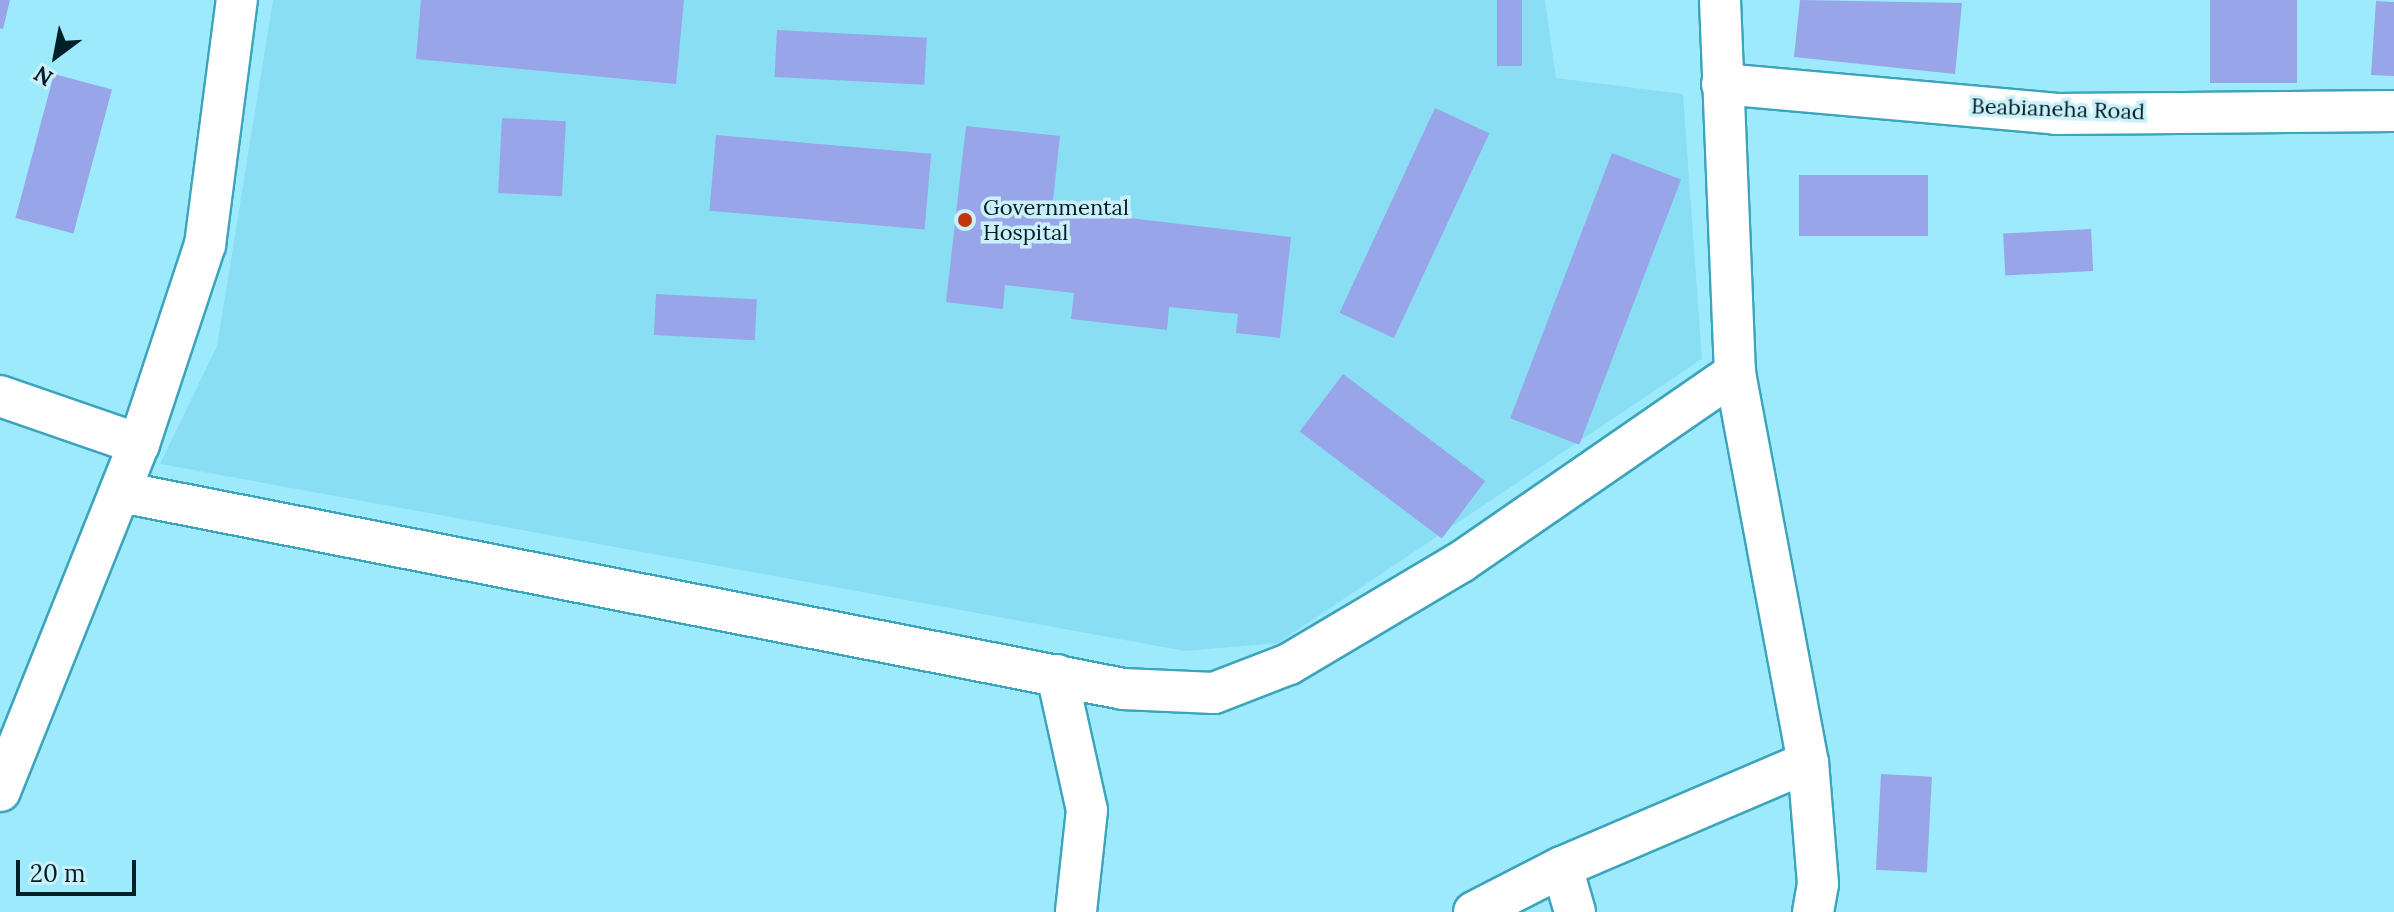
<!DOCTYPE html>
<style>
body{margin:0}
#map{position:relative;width:2394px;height:912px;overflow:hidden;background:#9eeafd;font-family:Lora,serif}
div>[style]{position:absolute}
.built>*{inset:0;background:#8adef4}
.building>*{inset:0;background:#98a5e9;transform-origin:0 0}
.roads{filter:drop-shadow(2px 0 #3ca4bb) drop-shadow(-2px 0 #3ca4bb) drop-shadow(0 2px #3ca4bb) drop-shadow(0 -2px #3ca4bb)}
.minor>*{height:40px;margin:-20px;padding:0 20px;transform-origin:20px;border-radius:20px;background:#fff}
.dots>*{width:22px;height:22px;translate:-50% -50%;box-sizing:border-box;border:4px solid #ccf0fa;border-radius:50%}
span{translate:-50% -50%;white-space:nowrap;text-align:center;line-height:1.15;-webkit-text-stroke:7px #ccf0fa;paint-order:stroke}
.street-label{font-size:22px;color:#002027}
.poi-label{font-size:22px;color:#002027}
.left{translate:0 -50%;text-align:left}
.north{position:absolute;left:16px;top:16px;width:80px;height:80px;-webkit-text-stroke:6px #ccf0fa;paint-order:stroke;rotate:212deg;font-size:22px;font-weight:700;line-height:32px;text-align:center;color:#002027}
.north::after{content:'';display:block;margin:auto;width:28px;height:36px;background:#002027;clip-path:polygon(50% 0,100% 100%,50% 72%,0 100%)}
.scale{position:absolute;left:16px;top:860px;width:120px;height:36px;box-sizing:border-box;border:4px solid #002027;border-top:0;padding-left:10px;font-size:24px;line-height:28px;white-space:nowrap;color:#002027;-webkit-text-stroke:6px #ccf0fa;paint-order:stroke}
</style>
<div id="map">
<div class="built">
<div style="clip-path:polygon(273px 0,1545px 0,1556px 78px,1683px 94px,1702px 359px,1278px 643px,1185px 651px,160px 464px,217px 346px)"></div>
</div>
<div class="building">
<div style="clip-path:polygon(0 0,10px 0,3px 29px,0 28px)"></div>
<div style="clip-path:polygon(421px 0,684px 0,676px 84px,416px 59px)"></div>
<div style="left:1497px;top:0;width:25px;height:66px"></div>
<div style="clip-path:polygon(1800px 0,1962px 3px,1955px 74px,1794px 57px)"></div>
<div style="left:2210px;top:0;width:87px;height:83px"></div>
<div style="clip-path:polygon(2376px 1px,2394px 2px,2394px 76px,2371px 75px)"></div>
<div style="left:777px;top:30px;width:150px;height:47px;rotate:3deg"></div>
<div style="left:54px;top:74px;width:60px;height:149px;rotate:15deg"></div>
<div style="left:1435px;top:108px;width:60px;height:226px;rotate:25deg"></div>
<div style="left:502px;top:118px;width:64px;height:75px;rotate:3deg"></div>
<div style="clip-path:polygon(966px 126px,1060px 136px,1052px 209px,1291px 237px,1280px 338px,1236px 333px,1238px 314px,1169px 307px,1167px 330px,1071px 319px,1074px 293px,1005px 285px,1003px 309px,946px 302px)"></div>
<div style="left:716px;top:135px;width:216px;height:76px;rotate:5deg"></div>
<div style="left:1612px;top:153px;width:74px;height:284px;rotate:21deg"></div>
<div style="left:1928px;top:175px;width:61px;height:129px;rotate:90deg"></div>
<div style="left:2091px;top:229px;width:42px;height:88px;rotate:87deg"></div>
<div style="left:656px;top:294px;width:101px;height:41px;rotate:3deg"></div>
<div style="left:1343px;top:374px;width:178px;height:72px;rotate:37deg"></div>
<div style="left:1881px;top:774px;width:51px;height:96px;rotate:3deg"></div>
</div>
<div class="roads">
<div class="minor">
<div style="left:1720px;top:0;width:373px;rotate:87.7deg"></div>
<div style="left:1735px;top:373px;width:396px;rotate:79.4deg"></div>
<div style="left:1808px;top:762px;width:122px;rotate:85.3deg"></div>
<div style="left:1818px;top:884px;width:28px;rotate:100deg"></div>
<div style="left:1722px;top:84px;width:334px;rotate:5.1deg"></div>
<div style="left:2055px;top:114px;width:339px;rotate:-0.5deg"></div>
<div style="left:0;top:396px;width:147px;rotate:19.1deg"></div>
<div style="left:121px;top:492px;width:1021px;rotate:11.12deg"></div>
<div style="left:1123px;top:689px;width:91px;rotate:2.5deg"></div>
<div style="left:1214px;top:693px;width:80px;rotate:-21.1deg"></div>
<div style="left:1289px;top:664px;width:200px;rotate:-30.7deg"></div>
<div style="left:1461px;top:562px;width:333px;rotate:-34.6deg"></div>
<div style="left:1057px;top:675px;width:138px;rotate:77.5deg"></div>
<div style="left:1087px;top:810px;width:103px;rotate:96.2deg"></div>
<div style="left:0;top:791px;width:374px;rotate:-68.2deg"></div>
<div style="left:139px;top:444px;width:210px;rotate:-71.7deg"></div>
<div style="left:205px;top:245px;width:247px;rotate:-82.6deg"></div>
<div style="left:1562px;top:867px;width:47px;rotate:73.9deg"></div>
<div style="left:1474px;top:912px;width:99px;rotate:-27.1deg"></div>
<div style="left:1562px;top:867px;width:267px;rotate:-23.1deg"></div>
</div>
</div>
<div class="dots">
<div style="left:965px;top:220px;background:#bf360a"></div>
</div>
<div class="street-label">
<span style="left:2058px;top:109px;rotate:2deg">Beabianeha Road</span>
</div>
<div class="poi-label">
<span class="left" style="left:983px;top:220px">Governmental<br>Hospital</span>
</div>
<div class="north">N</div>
<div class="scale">20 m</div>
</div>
